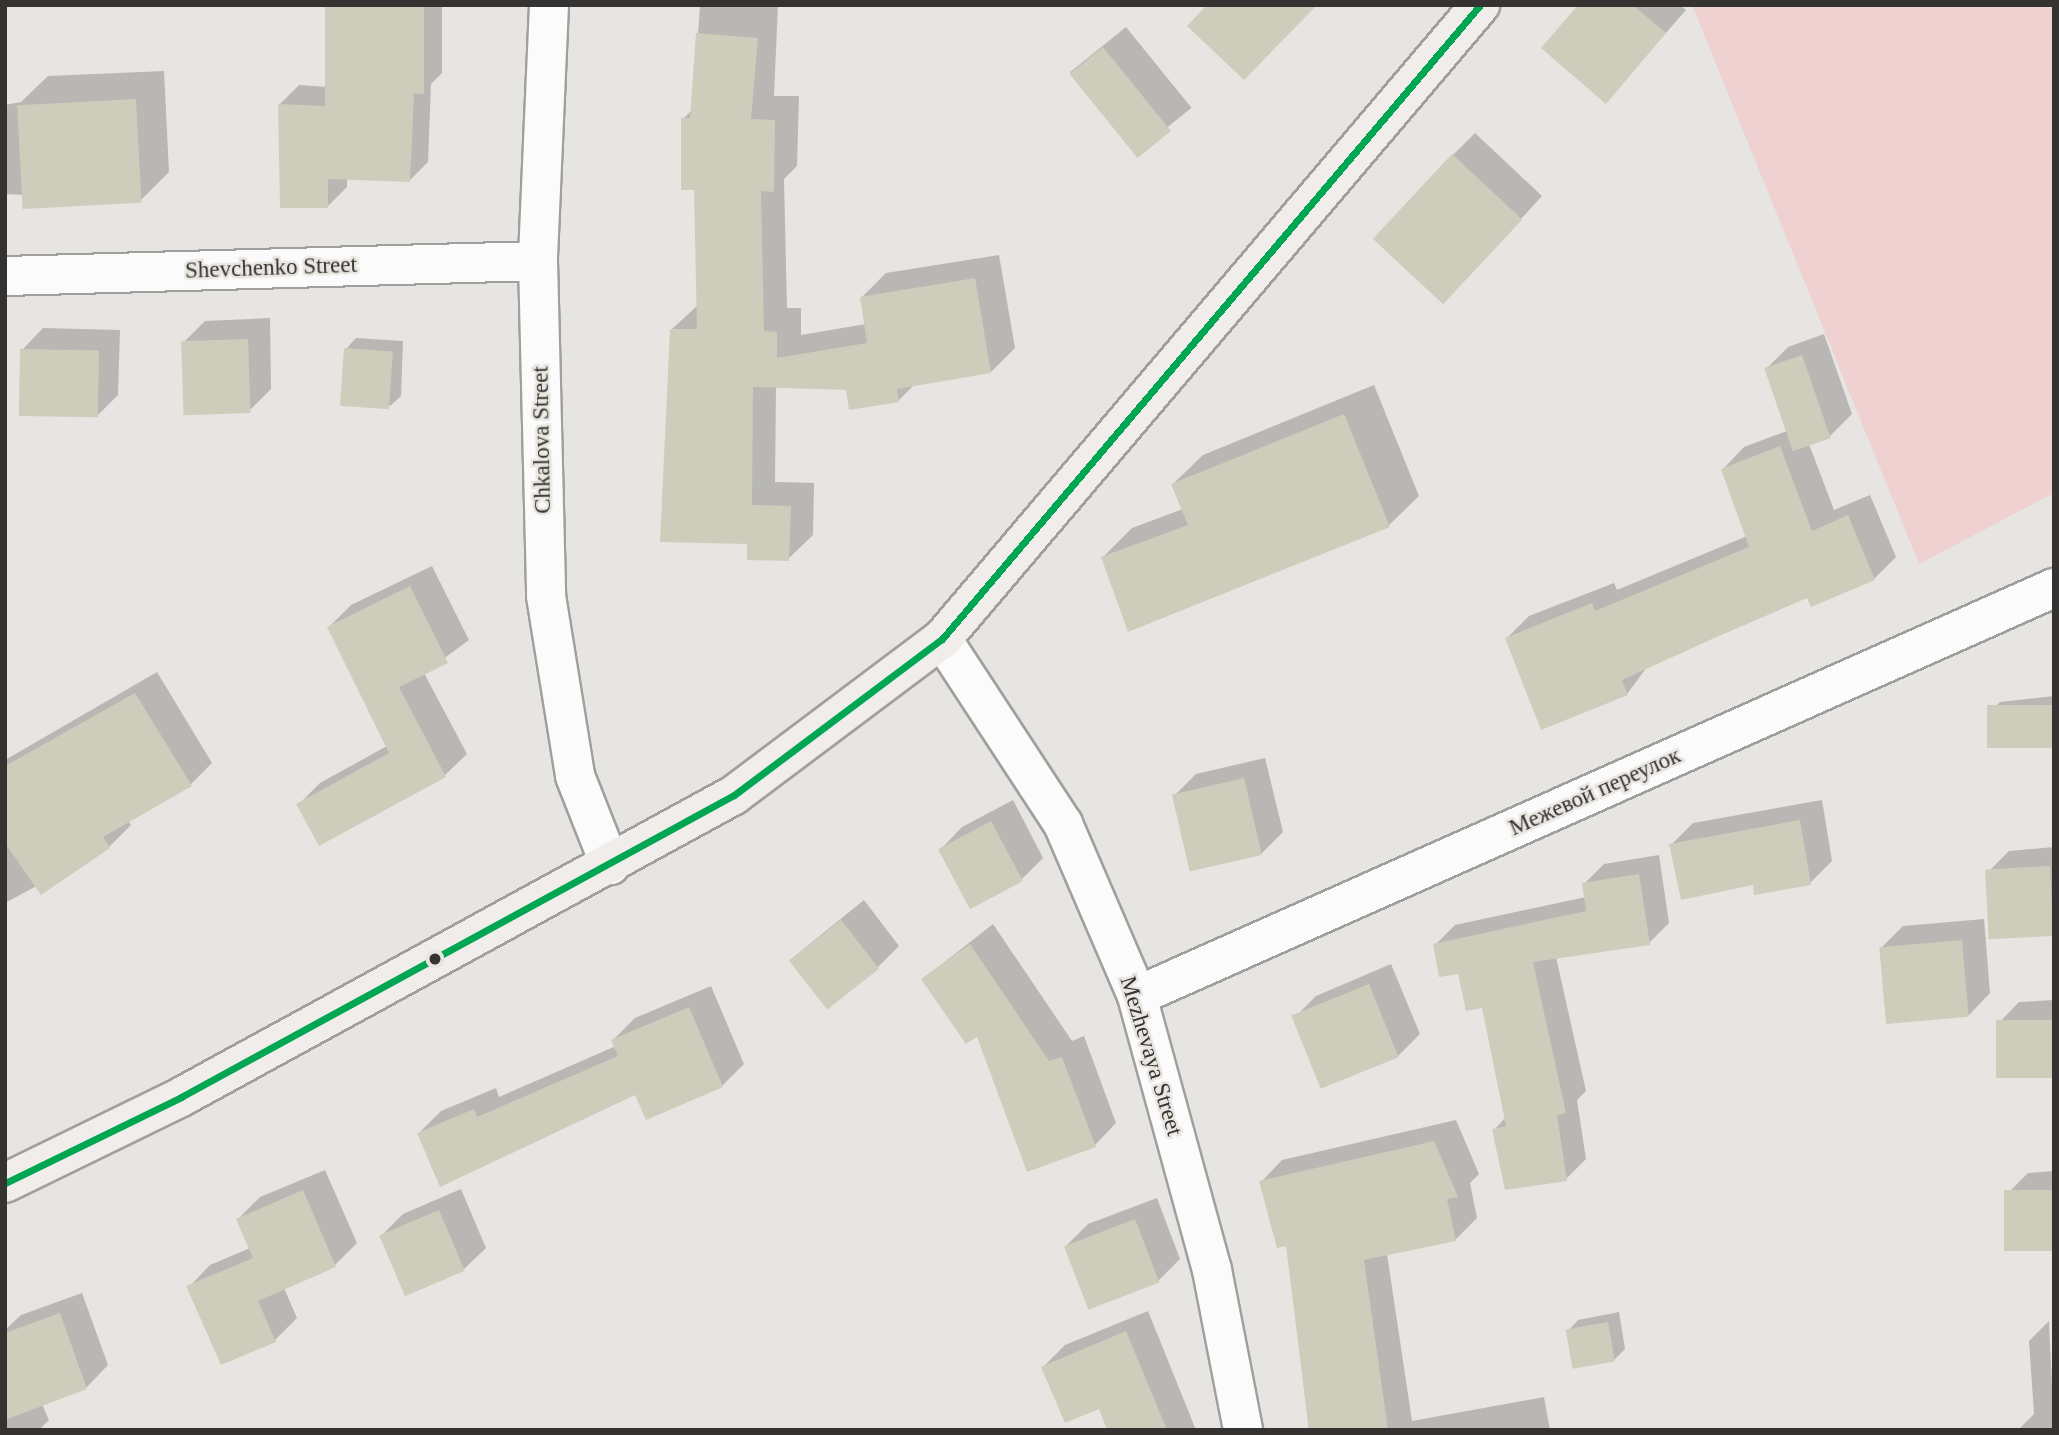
<!DOCTYPE html>
<meta charset="utf-8">
<style>
body{margin:0}
#map{position:relative;width:2059px;height:1435px;overflow:hidden;background:#e7e5e2;font-family:Georgia,serif}
div>[style]{position:absolute}
.green>*{inset:0;background:#eed1d0}
.shadow>*{inset:0;background:#0003;transform-origin:0 0}
.building>*{inset:0;background:#cecdbb;transform-origin:0 0}
.roads{filter:drop-shadow(2px 0 #a19f9d) drop-shadow(-2px 0 #a19f9d) drop-shadow(0 2px #a19f9d) drop-shadow(0 -2px #a19f9d)}
.minor>*{height:38px;margin:-19px;padding:0 19px;transform-origin:19px;border-radius:19px;background:#fbfbfb}
.secondary>*{height:38px;margin:-19px;padding:0 19px;transform-origin:19px;border-radius:19px;background:#f1edea}
.bus-1>*{height:7px;margin:-3.5px;padding:0 3.5px;transform-origin:3.5px;border-radius:3.5px;background:#00a651}
.dots>*{width:19px;height:19px;translate:-50% -50%;box-sizing:border-box;border:4px solid #e9e5e0;border-radius:50%}
span{translate:-50% -50%;white-space:nowrap;text-align:center;line-height:1.15;-webkit-text-stroke:5px #e9e5e0;paint-order:stroke}
.street-label{font-size:23px;color:#353331}
.frame{position:absolute;inset:0;border:7px solid #353331;pointer-events:none}
</style>
<div id="map">
<div class="green">
<div style="clip-path:polygon(1692px 5px,2054px 5px,2054px 493px,1919px 564px)"></div>
</div>
<div class="shadow">
<div style="clip-path:polygon(327px 5px,442px 5px,442px 73px,431px 84px,428px 162px,409px 181px,347px 178px,347px 187px,328px 206px,280px 104px,299px 85px,327px 87px)"></div>
<div style="clip-path:polygon(700px 5px,778px 5px,774px 96px,799px 96px,797px 166px,784px 179px,787px 308px,801px 308px,801px 335px,866px 324px,862px 297px,886px 273px,999px 255px,1015px 348px,991px 372px,915px 384px,898px 401px,847px 388px,776px 386px,775px 482px,814px 483px,813px 535px,788px 559px,748px 543px,672px 329px,698px 305px,695px 188px,683px 119px,693px 109px)"></div>
<div style="clip-path:polygon(1580px 5px,1680px 5px,1686px 10px,1606px 101px)"></div>
<div style="left:1126px;top:27px;width:104px;height:72px;rotate:51deg"></div>
<div style="clip-path:polygon(164px 71px,169px 172px,140px 201px,5px 194px,5px 105px,21px 102px,48px 76px)"></div>
<div style="clip-path:polygon(1475px 133px,1542px 196px,1465px 280px,1453px 155px)"></div>
<div style="clip-path:polygon(270px 318px,271px 389px,249px 411px,183px 343px,205px 321px)"></div>
<div style="clip-path:polygon(43px 328px,120px 330px,118px 395px,96px 417px,22px 350px)"></div>
<div style="clip-path:polygon(1824px 334px,1852px 414px,1830px 436px,1809px 444px,1834px 510px,1870px 495px,1896px 557px,1874px 579px,1808px 595px,1647px 667px,1627px 694px,1507px 638px,1529px 616px,1614px 583px,1617px 590px,1747px 536px,1723px 469px,1744px 447px,1787px 431px,1766px 369px,1788px 347px)"></div>
<div style="clip-path:polygon(356px 338px,403px 341px,401px 396px,390px 406px,346px 349px)"></div>
<div style="clip-path:polygon(1374px 385px,1419px 496px,1389px 525px,1103px 557px,1132px 528px,1183px 509px,1173px 484px,1203px 455px)"></div>
<div style="clip-path:polygon(432px 566px,469px 640px,424px 673px,467px 754px,445px 775px,298px 805px,320px 783px,387px 746px,329px 627px,351px 605px)"></div>
<div style="clip-path:polygon(157px 672px,212px 763px,190px 785px,128px 821px,131px 825px,109px 847px,5px 903px,5px 760px)"></div>
<div style="clip-path:polygon(2054px 696px,2054px 747px,1989px 713px,2000px 702px)"></div>
<div style="clip-path:polygon(1265px 758px,1283px 832px,1261px 854px,1174px 796px,1196px 774px)"></div>
<div style="clip-path:polygon(1013px 800px,1043px 858px,1022px 879px,941px 849px,962px 827px)"></div>
<div style="clip-path:polygon(1822px 800px,1832px 861px,1810px 883px,1754px 883px,1671px 845px,1693px 823px)"></div>
<div style="clip-path:polygon(2054px 847px,2054px 934px,1987px 873px,2009px 851px)"></div>
<div style="clip-path:polygon(1659px 855px,1669px 923px,1649px 943px,1556px 957px,1586px 1091px,1577px 1100px,1586px 1159px,1566px 1179px,1494px 1130px,1506px 1117px,1483px 1006px,1435px 945px,1455px 925px,1586px 897px,1584px 884px,1604px 864px)"></div>
<div style="clip-path:polygon(864px 900px,899px 946px,877px 968px,790px 960px)"></div>
<div style="clip-path:polygon(1984px 919px,1990px 993px,1969px 1015px,1881px 948px,1903px 926px)"></div>
<div style="clip-path:polygon(993px 924px,1072px 1041px,1084px 1036px,1116px 1123px,1095px 1145px,923px 979px)"></div>
<div style="clip-path:polygon(1391px 964px,1420px 1034px,1398px 1056px,1294px 1018px,1316px 996px)"></div>
<div style="clip-path:polygon(711px 986px,744px 1064px,722px 1086px,635px 1092px,419px 1133px,441px 1111px,496px 1088px,499px 1097px,616px 1046px,613px 1040px,635px 1018px)"></div>
<div style="clip-path:polygon(2054px 1000px,2054px 1077px,1998px 1024px,2019px 1002px)"></div>
<div style="clip-path:polygon(1456px 1120px,1479px 1174px,1470px 1183px,1477px 1218px,1455px 1240px,1387px 1254px,1412px 1421px,1544px 1397px,1550px 1430px,1309px 1430px,1287px 1244px,1261px 1182px,1282px 1160px)"></div>
<div style="clip-path:polygon(325px 1170px,357px 1243px,335px 1265px,284px 1288px,297px 1318px,275px 1340px,189px 1287px,210px 1265px,250px 1248px,238px 1219px,260px 1197px)"></div>
<div style="clip-path:polygon(2054px 1171px,2054px 1249px,2006px 1195px,2028px 1173px)"></div>
<div style="clip-path:polygon(461px 1189px,486px 1248px,464px 1269px,381px 1236px,403px 1214px)"></div>
<div style="clip-path:polygon(1157px 1198px,1180px 1259px,1158px 1281px,1066px 1246px,1088px 1224px)"></div>
<div style="clip-path:polygon(82px 1293px,108px 1365px,87px 1387px,42px 1404px,49px 1420px,39px 1430px,5px 1430px,5px 1330px,21px 1315px)"></div>
<div style="clip-path:polygon(1148px 1311px,1196px 1430px,1109px 1430px,1100px 1407px,1043px 1367px,1065px 1345px)"></div>
<div style="clip-path:polygon(1619px 1312px,1625px 1349px,1614px 1360px,1568px 1331px,1578px 1320px)"></div>
<div style="clip-path:polygon(2049px 1321px,2054px 1430px,1997px 1430px,2020px 1428px,2034px 1414px,2029px 1341px)"></div>
</div>
<div class="building">
<div style="clip-path:polygon(325px 5px,424px 5px,424px 94px,414px 93px,410px 182px,328px 179px,328px 208px,280px 208px,278px 104px,325px 106px)"></div>
<div style="clip-path:polygon(1207px 5px,1317px 5px,1244px 80px,1187px 26px)"></div>
<div style="clip-path:polygon(1578px 5px,1633px 5px,1666px 33px,1606px 104px,1541px 48px)"></div>
<div style="clip-path:polygon(696px 33px,758px 38px,751px 119px,775px 120px,774px 192px,761px 191px,764px 331px,777px 332px,777px 358px,867px 343px,860px 297px,975px 278px,991px 373px,897px 389px,899px 402px,849px 410px,846px 390px,753px 387px,752px 505px,791px 506px,789px 561px,747px 560px,747px 544px,660px 542px,670px 329px,697px 329px,694px 190px,681px 190px,681px 118px,690px 118px)"></div>
<div style="left:1103px;top:47px;width:108px;height:43px;rotate:51deg"></div>
<div style="left:136px;top:99px;width:104px;height:119px;rotate:87deg"></div>
<div style="left:1452px;top:154px;width:96px;height:116px;rotate:43deg"></div>
<div style="left:248px;top:339px;width:74px;height:67px;rotate:88deg"></div>
<div style="left:344px;top:348px;width:49px;height:58px;rotate:4deg"></div>
<div style="left:20px;top:349px;width:79px;height:67px;rotate:1deg"></div>
<div style="left:1802px;top:355px;width:88px;height:40px;rotate:71deg"></div>
<div style="clip-path:polygon(1344px 414px,1390px 527px,1128px 632px,1101px 557px,1188px 525px,1171px 484px)"></div>
<div style="clip-path:polygon(1780px 446px,1812px 531px,1848px 515px,1875px 580px,1811px 607px,1807px 598px,1712px 639px,1622px 680px,1628px 695px,1541px 730px,1505px 638px,1592px 603px,1595px 611px,1749px 547px,1721px 469px)"></div>
<div style="clip-path:polygon(410px 586px,448px 663px,399px 687px,446px 777px,319px 846px,296px 804px,389px 753px,327px 627px)"></div>
<div style="clip-path:polygon(135px 693px,192px 786px,103px 837px,110px 848px,41px 895px,5px 843px,5px 766px)"></div>
<div style="left:2054px;top:705px;width:43px;height:67px;rotate:90deg"></div>
<div style="left:1244px;top:778px;width:79px;height:74px;rotate:77deg"></div>
<div style="clip-path:polygon(1800px 820px,1811px 885px,1754px 895px,1753px 885px,1681px 900px,1669px 844px)"></div>
<div style="left:991px;top:821px;width:68px;height:60px;rotate:62deg"></div>
<div style="left:2050px;top:866px;width:70px;height:65px;rotate:87deg"></div>
<div style="clip-path:polygon(1639px 874px,1650px 945px,1533px 962px,1566px 1113px,1557px 1115px,1567px 1181px,1505px 1190px,1492px 1129px,1506px 1126px,1482px 1008px,1466px 1011px,1458px 974px,1439px 977px,1433px 944px,1586px 911px,1582px 883px)"></div>
<div style="left:841px;top:920px;width:62px;height:66px;rotate:52deg"></div>
<div style="left:1962px;top:940px;width:77px;height:83px;rotate:85deg"></div>
<div style="clip-path:polygon(970px 944px,1049px 1061px,1062px 1057px,1096px 1147px,1027px 1172px,977px 1037px,966px 1044px,921px 979px)"></div>
<div style="left:1369px;top:984px;width:79px;height:84px;rotate:68deg"></div>
<div style="clip-path:polygon(689px 1007px,723px 1087px,646px 1120px,635px 1095px,440px 1187px,417px 1133px,474px 1109px,477px 1117px,618px 1056px,611px 1040px)"></div>
<div style="left:2054px;top:1020px;width:58px;height:58px;rotate:90deg"></div>
<div style="clip-path:polygon(1434px 1141px,1458px 1197px,1447px 1199px,1456px 1241px,1364px 1260px,1388px 1430px,1309px 1430px,1286px 1246px,1277px 1248px,1259px 1181px)"></div>
<div style="clip-path:polygon(303px 1190px,336px 1267px,258px 1301px,276px 1342px,221px 1365px,186px 1286px,253px 1258px,236px 1219px)"></div>
<div style="left:2054px;top:1190px;width:61px;height:50px;rotate:90deg"></div>
<div style="left:439px;top:1210px;width:66px;height:65px;rotate:67deg"></div>
<div style="left:1135px;top:1219px;width:68px;height:76px;rotate:69deg"></div>
<div style="clip-path:polygon(60px 1313px,87px 1389px,5px 1420px,5px 1333px)"></div>
<div style="left:1608px;top:1322px;width:40px;height:43px;rotate:80deg"></div>
<div style="clip-path:polygon(1126px 1331px,1167px 1430px,1107px 1430px,1099px 1409px,1065px 1423px,1041px 1367px)"></div>
</div>
<div class="roads">
<div class="minor">
<div style="left:549px;top:5px;width:256px;rotate:92.5deg"></div>
<div style="left:538px;top:261px;width:335px;rotate:88.6deg"></div>
<div style="left:546px;top:596px;width:182px;rotate:80.8deg"></div>
<div style="left:575px;top:776px;width:96px;rotate:68.5deg"></div>
<div style="left:5px;top:276px;width:533px;rotate:-1.61deg"></div>
<div style="left:942px;top:639px;width:221px;rotate:56.8deg"></div>
<div style="left:1063px;top:824px;width:187px;rotate:66.7deg"></div>
<div style="left:1137px;top:996px;width:284px;rotate:74.7deg"></div>
<div style="left:1212px;top:1270px;width:163px;rotate:79deg"></div>
<div style="left:1137px;top:996px;width:1004px;rotate:-23.99deg"></div>
</div>
<div class="secondary">
<div style="left:5px;top:1183px;width:196px;rotate:-26deg"></div>
<div style="left:181px;top:1097px;width:630px;rotate:-28.64deg"></div>
<div style="left:734px;top:795px;width:260px;rotate:-36.9deg"></div>
<div style="left:942px;top:639px;width:832px;rotate:-49.68deg"></div>
</div>
</div>
<div class="bus-1">
<div style="left:5px;top:1183px;width:196px;rotate:-26deg"></div>
<div style="left:181px;top:1097px;width:630px;rotate:-28.64deg"></div>
<div style="left:734px;top:795px;width:260px;rotate:-36.9deg"></div>
<div style="left:942px;top:639px;width:832px;rotate:-49.68deg"></div>
</div>
<div class="dots">
<div style="left:435px;top:959px;background:#353331"></div>
</div>
<div class="street-label">
<span style="left:271px;top:268px;rotate:-2deg">Shevchenko Street</span>
<span style="left:542px;top:440px;rotate:-91deg">Chkalova Street</span>
<span style="left:1595px;top:792px;rotate:-24deg">Межевой переулок</span>
<span style="left:1151px;top:1056px;rotate:73deg">Mezhevaya Street</span>
</div>
<div class="frame"></div>
</div>
